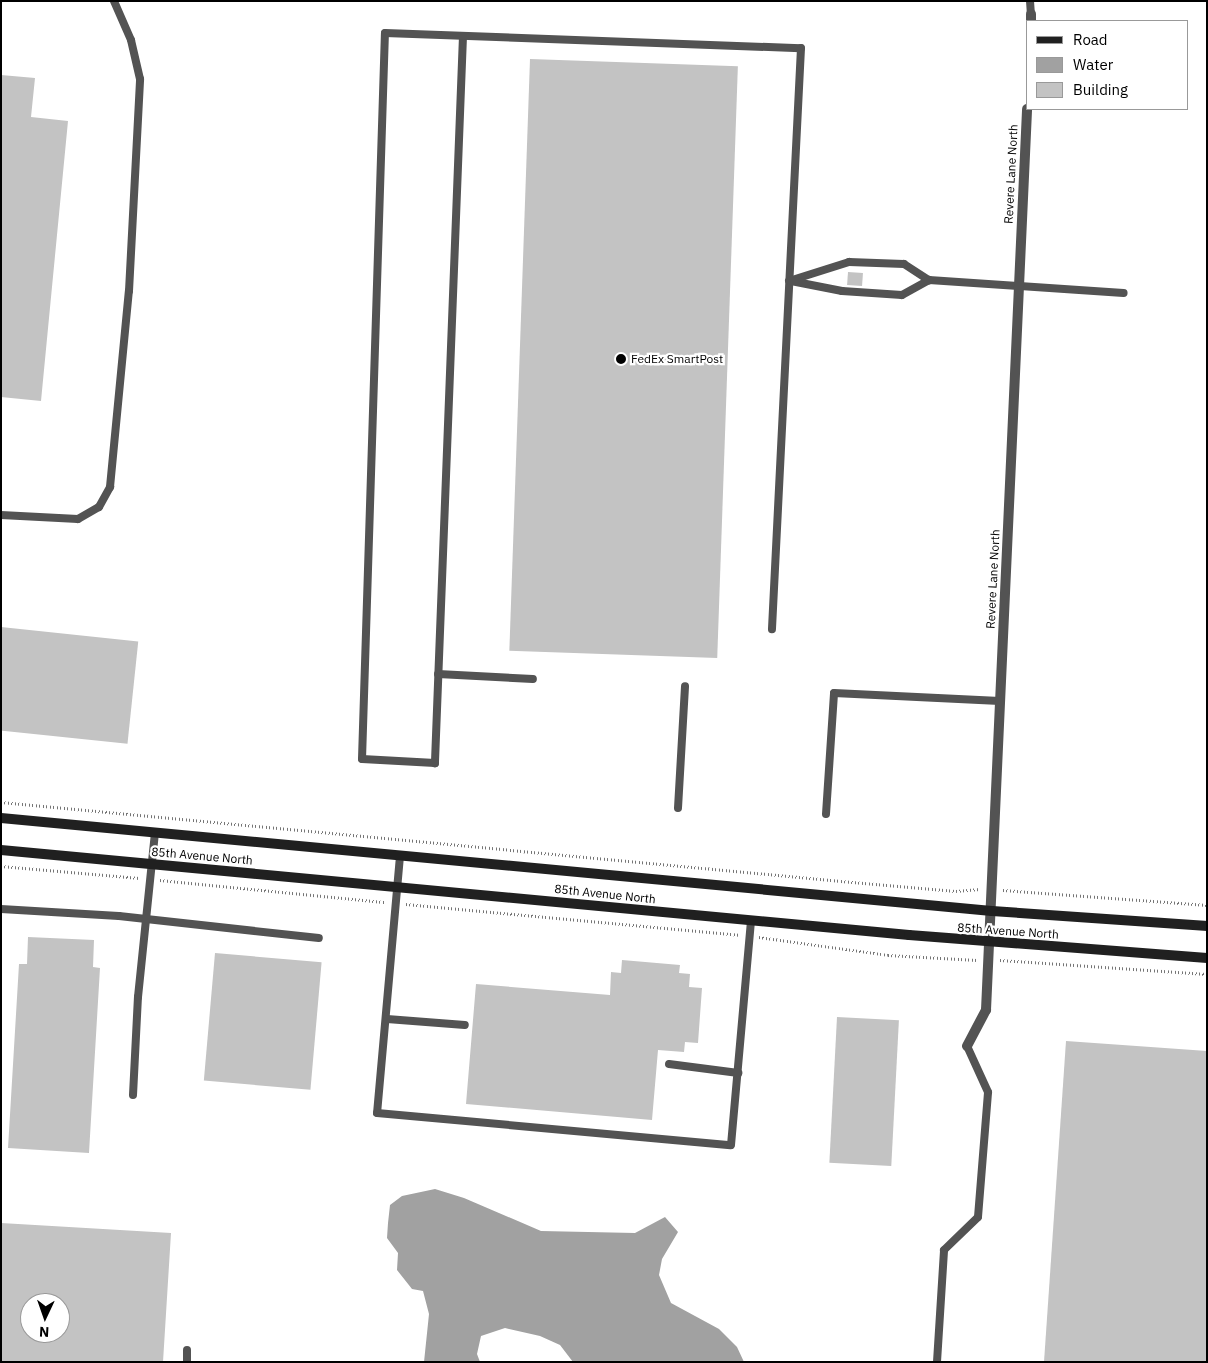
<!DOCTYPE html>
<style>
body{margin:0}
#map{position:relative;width:1208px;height:1363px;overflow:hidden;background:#fff;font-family:"IBM Plex Sans",sans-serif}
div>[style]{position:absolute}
.water>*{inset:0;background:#a1a1a1}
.building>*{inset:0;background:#c3c3c3;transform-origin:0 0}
.path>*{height:2.5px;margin-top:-1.25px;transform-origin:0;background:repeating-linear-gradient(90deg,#757575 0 1px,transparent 0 3.5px)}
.service>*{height:8px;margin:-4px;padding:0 4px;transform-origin:4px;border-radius:4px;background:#535353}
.minor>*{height:10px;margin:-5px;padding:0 5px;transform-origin:5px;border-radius:5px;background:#535353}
.secondary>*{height:10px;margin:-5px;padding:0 5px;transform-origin:5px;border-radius:5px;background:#202020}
.dots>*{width:14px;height:14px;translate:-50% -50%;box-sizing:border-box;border:2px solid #fff;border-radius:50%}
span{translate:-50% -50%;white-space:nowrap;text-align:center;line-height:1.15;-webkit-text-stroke:4.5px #fff;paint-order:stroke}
.street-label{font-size:12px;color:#000}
.poi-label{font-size:12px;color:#000}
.left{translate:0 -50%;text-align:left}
.frame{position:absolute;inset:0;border:2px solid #000;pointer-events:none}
.legend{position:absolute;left:1026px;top:20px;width:162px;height:90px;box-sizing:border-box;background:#fff;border:1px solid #999;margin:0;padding:6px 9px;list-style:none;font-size:15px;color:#000}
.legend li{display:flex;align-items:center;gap:10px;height:25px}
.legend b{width:25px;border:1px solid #999}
.north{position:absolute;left:20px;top:1293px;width:50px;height:50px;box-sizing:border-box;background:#fff;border:1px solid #999;border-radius:50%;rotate:183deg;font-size:14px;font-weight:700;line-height:20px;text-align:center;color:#000}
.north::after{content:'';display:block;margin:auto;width:18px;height:22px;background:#000;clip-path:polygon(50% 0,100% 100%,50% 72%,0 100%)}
</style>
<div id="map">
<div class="water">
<div style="clip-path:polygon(435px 1189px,464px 1198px,541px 1231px,635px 1233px,665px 1217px,678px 1232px,662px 1259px,659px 1275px,671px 1303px,719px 1329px,737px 1347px,744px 1362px,573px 1362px,560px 1345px,540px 1336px,505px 1328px,481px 1336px,477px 1354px,480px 1362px,424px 1362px,429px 1314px,423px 1291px,412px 1289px,397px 1270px,398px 1253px,387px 1238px,388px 1223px,390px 1205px,402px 1196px)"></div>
</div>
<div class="building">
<div style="left:530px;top:59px;width:208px;height:592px;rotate:2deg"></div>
<div style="clip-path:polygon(1px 75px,35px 78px,31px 117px,68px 121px,41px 401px,1px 397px)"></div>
<div style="left:848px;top:272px;width:15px;height:13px;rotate:4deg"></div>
<div style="left:1px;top:627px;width:138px;height:103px;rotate:6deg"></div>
<div style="clip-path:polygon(28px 937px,94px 940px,93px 967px,100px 968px,89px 1153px,8px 1148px,19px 964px,27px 964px)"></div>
<div style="left:215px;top:953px;width:107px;height:128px;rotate:5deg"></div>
<div style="clip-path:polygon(622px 960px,680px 965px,679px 973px,690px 974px,689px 987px,702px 988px,698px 1043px,685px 1042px,684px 1052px,658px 1050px,652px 1120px,466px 1104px,476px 984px,610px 995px,611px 972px,621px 973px)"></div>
<div style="left:837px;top:1017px;width:62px;height:146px;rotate:3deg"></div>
<div style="clip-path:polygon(1066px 1041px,1207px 1051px,1207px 1362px,1044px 1362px)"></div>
<div style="clip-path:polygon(evenodd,1px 1223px,171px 1233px,163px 1362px,1px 1362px,1px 1223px,30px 1303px,60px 1303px,60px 1333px,30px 1333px,30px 1303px)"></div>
</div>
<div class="path">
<div style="left:1px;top:802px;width:844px;rotate:5.37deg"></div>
<div style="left:841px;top:881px;width:115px;rotate:5deg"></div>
<div style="left:956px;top:891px;width:24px;rotate:-5deg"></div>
<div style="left:1px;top:866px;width:139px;rotate:5deg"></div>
<div style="left:160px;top:880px;width:227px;rotate:5.6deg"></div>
<div style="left:1003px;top:890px;width:205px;rotate:4.2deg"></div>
<div style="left:406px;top:904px;width:334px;rotate:5.3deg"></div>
<div style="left:759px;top:937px;width:130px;rotate:7.9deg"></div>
<div style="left:888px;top:955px;width:89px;rotate:3.2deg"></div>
<div style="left:1000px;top:960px;width:207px;rotate:3.9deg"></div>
</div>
<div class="service">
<div style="left:1030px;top:1px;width:13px;rotate:86deg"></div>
<div style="left:463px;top:36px;width:728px;rotate:92.21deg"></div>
<div style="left:435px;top:763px;width:73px;rotate:-176.9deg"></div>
<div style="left:362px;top:759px;width:726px;rotate:-88.19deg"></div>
<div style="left:385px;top:33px;width:416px;rotate:2.1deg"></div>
<div style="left:801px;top:48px;width:582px;rotate:92.86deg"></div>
<div style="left:789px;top:281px;width:63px;rotate:-17.6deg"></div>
<div style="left:849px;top:262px;width:55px;rotate:2.1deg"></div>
<div style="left:904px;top:264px;width:30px;rotate:33deg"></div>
<div style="left:929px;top:280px;width:195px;rotate:3.8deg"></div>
<div style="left:791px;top:281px;width:52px;rotate:11.1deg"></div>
<div style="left:842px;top:291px;width:60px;rotate:3.8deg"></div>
<div style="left:902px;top:295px;width:31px;rotate:-29deg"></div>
<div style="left:1px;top:515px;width:77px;rotate:3deg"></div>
<div style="left:78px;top:519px;width:24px;rotate:-30deg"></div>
<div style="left:99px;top:507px;width:23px;rotate:-61deg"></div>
<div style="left:110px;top:487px;width:197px;rotate:-84.5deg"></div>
<div style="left:129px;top:291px;width:212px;rotate:-87deg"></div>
<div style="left:140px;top:79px;width:40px;rotate:-103deg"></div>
<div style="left:131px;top:40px;width:43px;rotate:-113.6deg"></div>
<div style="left:438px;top:674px;width:95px;rotate:3deg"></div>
<div style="left:678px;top:808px;width:122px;rotate:-86.7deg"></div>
<div style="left:826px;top:814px;width:121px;rotate:-86.2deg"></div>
<div style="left:834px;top:693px;width:166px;rotate:2.8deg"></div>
<div style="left:400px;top:856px;width:258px;rotate:95.1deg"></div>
<div style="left:377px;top:1113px;width:355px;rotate:5.2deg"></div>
<div style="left:731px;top:1145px;width:225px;rotate:-84.9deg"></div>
<div style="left:1px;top:909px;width:118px;rotate:3.4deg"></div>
<div style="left:119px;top:916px;width:201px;rotate:6.3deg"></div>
<div style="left:387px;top:1019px;width:78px;rotate:4.4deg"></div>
<div style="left:669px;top:1064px;width:70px;rotate:7.4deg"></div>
<div style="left:133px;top:1095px;width:98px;rotate:-87.1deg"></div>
<div style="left:138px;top:997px;width:165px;rotate:-84.1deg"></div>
<div style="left:187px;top:1362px;width:12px;rotate:-90deg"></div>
<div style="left:937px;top:1362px;width:112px;rotate:-86.4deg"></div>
<div style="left:944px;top:1250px;width:47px;rotate:-44.1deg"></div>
<div style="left:978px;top:1217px;width:125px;rotate:-85.4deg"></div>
<div style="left:988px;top:1092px;width:51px;rotate:-114.5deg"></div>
</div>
<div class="minor">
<div style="left:1031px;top:21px;width:7px;rotate:-90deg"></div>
<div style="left:967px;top:1046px;width:41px;rotate:-62.2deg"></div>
<div style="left:986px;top:1010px;width:902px;rotate:-87.39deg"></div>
</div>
<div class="secondary">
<div style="left:1px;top:818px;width:995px;rotate:5.36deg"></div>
<div style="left:992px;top:911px;width:216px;rotate:4deg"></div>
<div style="left:1px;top:850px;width:912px;rotate:5.35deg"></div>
<div style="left:909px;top:935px;width:299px;rotate:4.4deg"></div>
</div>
<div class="dots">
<div style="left:621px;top:359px;background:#000"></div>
</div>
<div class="street-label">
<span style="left:1011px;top:174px;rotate:-87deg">Revere Lane North</span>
<span style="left:993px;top:579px;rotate:-87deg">Revere Lane North</span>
<span style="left:202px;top:856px;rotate:5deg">85th Avenue North</span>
<span style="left:605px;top:894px;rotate:6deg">85th Avenue North</span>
<span style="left:1008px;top:931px;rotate:4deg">85th Avenue North</span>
</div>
<div class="poi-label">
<span class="left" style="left:631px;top:359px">FedEx SmartPost</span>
</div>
<div class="frame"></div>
<ul class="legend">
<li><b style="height:6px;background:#202020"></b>Road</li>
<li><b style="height:14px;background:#a1a1a1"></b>Water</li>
<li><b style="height:14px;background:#c3c3c3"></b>Building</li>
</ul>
<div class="north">N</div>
</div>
